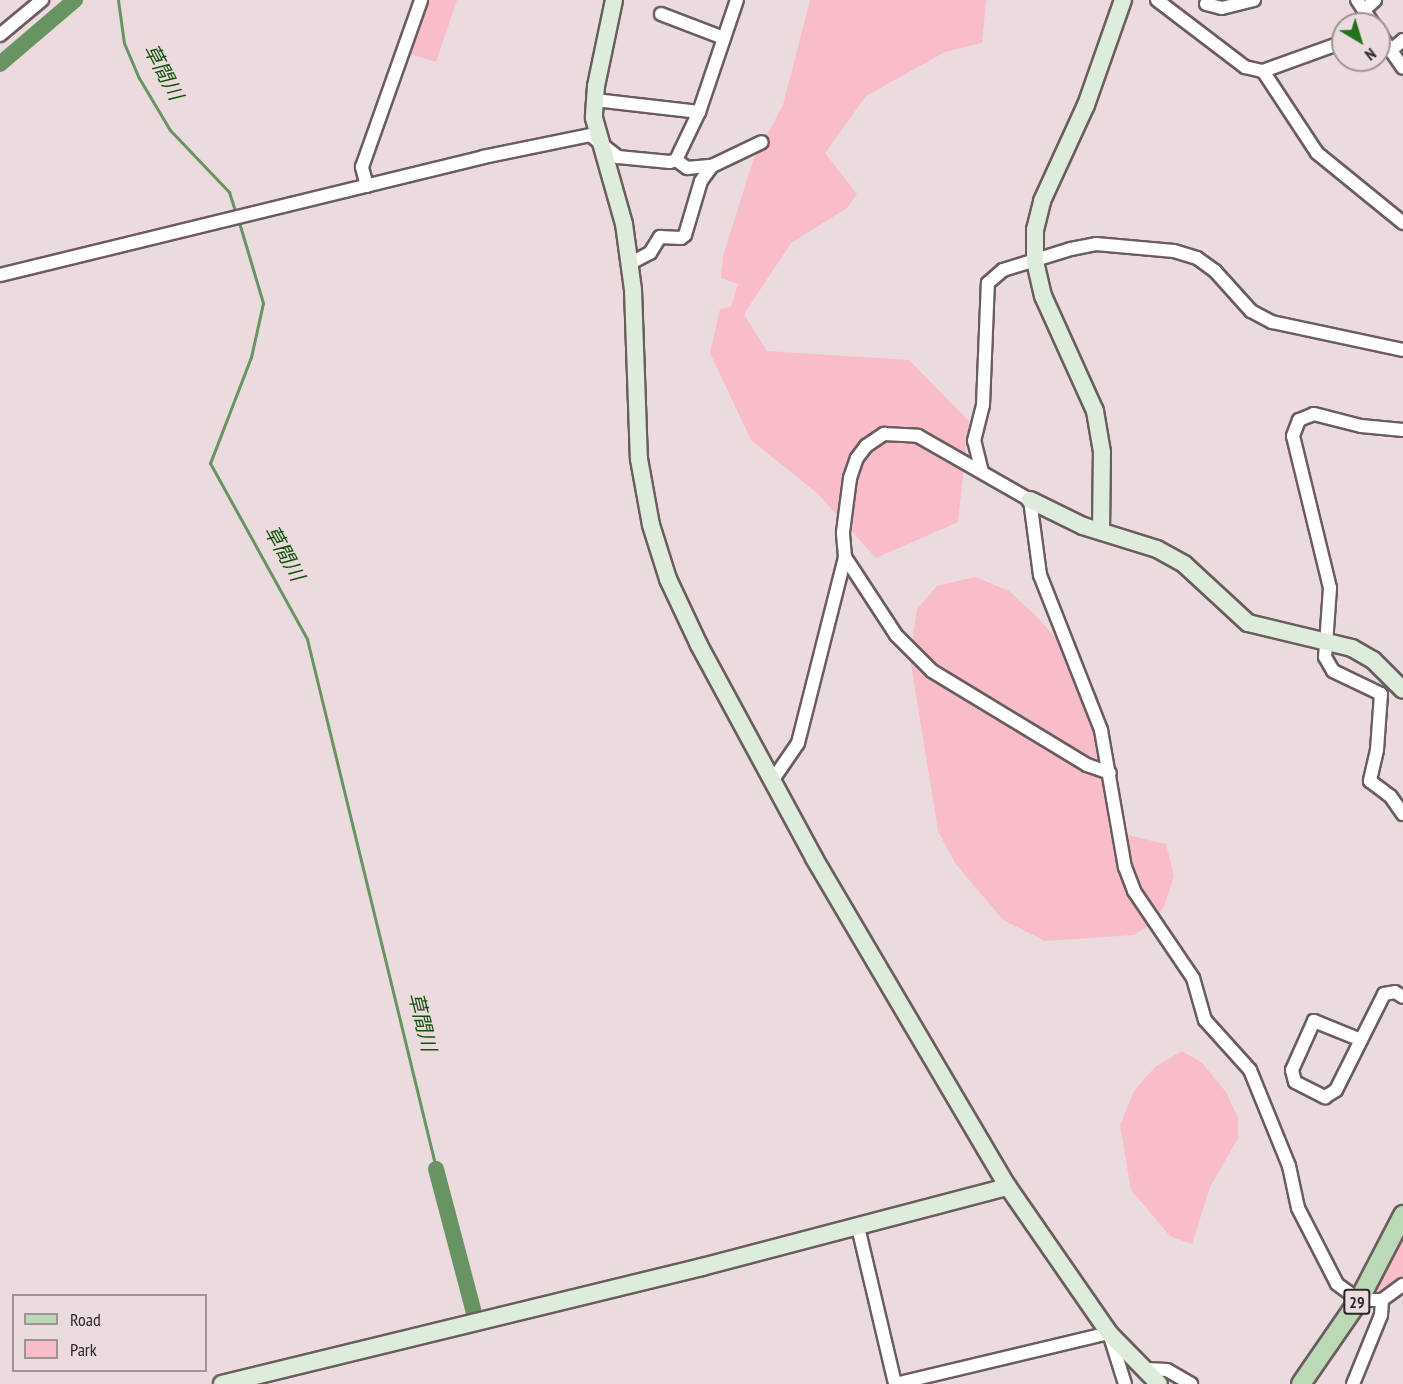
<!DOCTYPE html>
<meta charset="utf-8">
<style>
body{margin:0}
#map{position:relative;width:1403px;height:1384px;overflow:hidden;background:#ebdbde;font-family:"PT Sans Narrow","Noto Sans JP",sans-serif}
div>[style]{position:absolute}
.green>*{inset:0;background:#f9bcc9}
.stream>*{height:3px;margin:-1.5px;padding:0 1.5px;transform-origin:1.5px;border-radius:1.5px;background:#689463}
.river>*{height:16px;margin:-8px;padding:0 8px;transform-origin:8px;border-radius:8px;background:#689463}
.roads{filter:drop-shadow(2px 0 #6a5d5f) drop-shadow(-2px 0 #6a5d5f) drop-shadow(0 2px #6a5d5f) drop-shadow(0 -2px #6a5d5f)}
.street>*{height:12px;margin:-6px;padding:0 6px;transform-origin:6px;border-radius:6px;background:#fff}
.secondary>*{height:16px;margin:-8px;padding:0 8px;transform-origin:8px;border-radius:8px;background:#ddecdb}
.primary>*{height:18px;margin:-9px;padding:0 9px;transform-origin:9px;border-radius:9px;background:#bbd9b7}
span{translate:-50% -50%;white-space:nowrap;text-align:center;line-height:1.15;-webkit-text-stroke:6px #ebdbde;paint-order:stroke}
.shield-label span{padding:2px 4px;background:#ebdbde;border:2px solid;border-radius:4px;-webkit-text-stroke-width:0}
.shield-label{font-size:16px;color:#2b2627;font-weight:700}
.water-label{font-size:20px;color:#12510c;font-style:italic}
.legend{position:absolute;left:12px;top:1294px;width:195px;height:78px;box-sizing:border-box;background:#ebdbde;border:2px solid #9e9395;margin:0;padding:8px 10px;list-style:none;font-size:18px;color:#2b2627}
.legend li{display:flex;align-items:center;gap:12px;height:30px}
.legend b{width:30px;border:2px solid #9e9395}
.north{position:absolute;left:1331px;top:12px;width:60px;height:60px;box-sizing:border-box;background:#ebdbde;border:2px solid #9e9395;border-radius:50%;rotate:142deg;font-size:16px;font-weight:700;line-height:24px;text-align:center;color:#2b2627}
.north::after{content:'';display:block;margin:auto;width:21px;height:27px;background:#23731b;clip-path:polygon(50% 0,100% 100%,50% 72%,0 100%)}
</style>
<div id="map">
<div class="green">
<div style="clip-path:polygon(428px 0,457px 0,436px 62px,410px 54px)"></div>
<div style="clip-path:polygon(810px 0,986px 0,982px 43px,945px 52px,866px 96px,825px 153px,857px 194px,847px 208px,791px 243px,744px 314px,767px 351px,909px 360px,969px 421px,958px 522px,876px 558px,818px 494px,751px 440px,710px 353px,720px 309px,731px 307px,738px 284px,721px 278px,723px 256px,753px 161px,783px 105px)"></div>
<div style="clip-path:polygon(975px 577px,1009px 591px,1037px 617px,1072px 656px,1098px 695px,1109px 831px,1166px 844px,1174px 876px,1164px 907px,1151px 924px,1134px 935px,1045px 941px,1003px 920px,955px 863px,938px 831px,910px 658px,917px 609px,937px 586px)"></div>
<div style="clip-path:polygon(1182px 1051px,1202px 1063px,1226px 1092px,1238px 1118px,1238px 1138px,1210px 1187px,1192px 1244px,1170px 1236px,1131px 1190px,1120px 1125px,1134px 1091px,1156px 1066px)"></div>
<div style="clip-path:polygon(1403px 1232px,1403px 1276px,1376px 1293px,1373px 1291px)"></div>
</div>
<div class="stream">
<div style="left:118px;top:0;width:43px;rotate:82.1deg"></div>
<div style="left:124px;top:43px;width:38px;rotate:67deg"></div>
<div style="left:139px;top:78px;width:61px;rotate:59.2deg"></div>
<div style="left:170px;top:130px;width:86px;rotate:46.4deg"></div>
<div style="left:229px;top:192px;width:22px;rotate:72deg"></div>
<div style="left:238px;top:219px;width:88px;rotate:73.4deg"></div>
<div style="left:263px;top:303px;width:55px;rotate:102.5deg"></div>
<div style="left:251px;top:357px;width:114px;rotate:111.1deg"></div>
<div style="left:210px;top:463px;width:201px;rotate:61.1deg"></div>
<div style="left:307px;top:639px;width:540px;rotate:76.3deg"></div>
</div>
<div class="river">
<div style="left:0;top:64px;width:99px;rotate:-40.5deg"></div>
<div style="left:436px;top:1169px;width:153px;rotate:75.2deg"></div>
</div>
<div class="roads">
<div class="street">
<div style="left:1157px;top:0;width:111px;rotate:37.3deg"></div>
<div style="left:1245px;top:67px;width:18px;rotate:13deg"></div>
<div style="left:1263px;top:71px;width:98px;rotate:56.6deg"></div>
<div style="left:1317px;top:153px;width:111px;rotate:39.1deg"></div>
<div style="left:1357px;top:0;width:29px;rotate:56deg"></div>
<div style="left:1206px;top:4px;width:16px;rotate:14deg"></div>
<div style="left:1222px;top:8px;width:33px;rotate:-14deg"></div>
<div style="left:1364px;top:10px;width:15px;rotate:-42deg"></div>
<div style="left:661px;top:14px;width:67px;rotate:20.9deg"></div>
<div style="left:1379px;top:33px;width:42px;rotate:55.6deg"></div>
<div style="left:0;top:35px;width:55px;rotate:-39.8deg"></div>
<div style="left:1390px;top:51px;width:17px;rotate:-40deg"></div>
<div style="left:1263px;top:71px;width:85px;rotate:-19.9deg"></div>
<div style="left:595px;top:100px;width:105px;rotate:6.6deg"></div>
<div style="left:676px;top:160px;width:14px;rotate:36deg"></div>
<div style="left:687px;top:168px;width:25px;rotate:-5deg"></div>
<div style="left:712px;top:166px;width:55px;rotate:-25.6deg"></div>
<div style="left:367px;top:186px;width:20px;rotate:-105deg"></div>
<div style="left:362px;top:167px;width:177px;rotate:-70.5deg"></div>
<div style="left:629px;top:264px;width:24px;rotate:-28deg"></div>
<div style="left:650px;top:253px;width:19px;rotate:-58deg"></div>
<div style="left:660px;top:237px;width:21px;rotate:3deg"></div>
<div style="left:681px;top:238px;width:5px;rotate:-37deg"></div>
<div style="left:685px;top:235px;width:56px;rotate:-73.5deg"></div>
<div style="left:701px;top:181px;width:19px;rotate:-54deg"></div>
<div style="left:0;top:275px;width:497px;rotate:-13.7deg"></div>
<div style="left:483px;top:157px;width:109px;rotate:-11.6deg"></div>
<div style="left:590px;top:135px;width:36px;rotate:38deg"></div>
<div style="left:618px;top:157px;width:52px;rotate:5.5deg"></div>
<div style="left:670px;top:162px;width:6px;rotate:-18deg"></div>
<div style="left:676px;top:160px;width:53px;rotate:-64.4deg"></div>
<div style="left:699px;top:112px;width:118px;rotate:-71.3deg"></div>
<div style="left:1403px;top:430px;width:42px;rotate:-174.6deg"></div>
<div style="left:1361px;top:426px;width:49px;rotate:-165.7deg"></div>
<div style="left:1314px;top:414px;width:16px;rotate:158deg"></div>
<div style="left:1299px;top:420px;width:17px;rotate:111deg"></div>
<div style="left:1293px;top:436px;width:156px;rotate:76.3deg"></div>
<div style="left:1330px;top:588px;width:69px;rotate:94.1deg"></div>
<div style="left:1325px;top:657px;width:16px;rotate:60deg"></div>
<div style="left:1333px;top:671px;width:53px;rotate:25.6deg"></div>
<div style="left:1381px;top:694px;width:56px;rotate:94.1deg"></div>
<div style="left:1377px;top:750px;width:32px;rotate:103deg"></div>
<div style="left:1370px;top:781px;width:26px;rotate:37deg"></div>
<div style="left:1391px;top:797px;width:21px;rotate:55deg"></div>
<div style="left:982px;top:472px;width:32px;rotate:-104deg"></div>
<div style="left:974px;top:441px;width:37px;rotate:-76deg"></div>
<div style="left:983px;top:405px;width:122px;rotate:-87.7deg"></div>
<div style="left:988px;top:283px;width:20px;rotate:-41deg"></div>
<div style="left:1003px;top:270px;width:71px;rotate:-17.2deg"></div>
<div style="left:1071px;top:249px;width:25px;rotate:-11deg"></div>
<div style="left:1096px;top:244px;width:78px;rotate:5.1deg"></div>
<div style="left:1174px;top:251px;width:24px;rotate:17deg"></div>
<div style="left:1197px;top:258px;width:22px;rotate:36deg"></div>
<div style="left:1215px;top:271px;width:54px;rotate:48deg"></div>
<div style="left:1251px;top:311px;width:24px;rotate:28deg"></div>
<div style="left:1272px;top:322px;width:134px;rotate:12.1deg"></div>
<div style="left:845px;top:557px;width:93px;rotate:56.8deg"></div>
<div style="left:896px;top:635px;width:51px;rotate:45deg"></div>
<div style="left:932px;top:671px;width:181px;rotate:31.2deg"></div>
<div style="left:1087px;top:765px;width:24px;rotate:19deg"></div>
<div style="left:772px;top:781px;width:46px;rotate:-55.6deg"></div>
<div style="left:798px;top:743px;width:192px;rotate:-75.8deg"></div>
<div style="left:845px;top:557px;width:25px;rotate:-95deg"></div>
<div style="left:843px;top:532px;width:54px;rotate:-82.6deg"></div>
<div style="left:850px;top:478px;width:21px;rotate:-71deg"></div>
<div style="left:857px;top:458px;width:15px;rotate:-53deg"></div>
<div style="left:866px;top:446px;width:22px;rotate:-34deg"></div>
<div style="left:884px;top:434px;width:34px;rotate:3deg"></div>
<div style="left:918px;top:436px;width:129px;rotate:29.7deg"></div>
<div style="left:1030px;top:500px;width:76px;rotate:82.4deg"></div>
<div style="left:1040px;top:575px;width:167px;rotate:68.5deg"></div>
<div style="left:1101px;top:730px;width:139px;rotate:80.1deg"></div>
<div style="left:1125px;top:867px;width:26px;rotate:69deg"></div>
<div style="left:1134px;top:891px;width:105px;rotate:55.9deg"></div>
<div style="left:1193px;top:978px;width:44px;rotate:74.1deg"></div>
<div style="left:1205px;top:1020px;width:67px;rotate:48deg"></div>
<div style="left:1250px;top:1070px;width:104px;rotate:67.9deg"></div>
<div style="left:1289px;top:1166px;width:43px;rotate:77.9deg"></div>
<div style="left:1298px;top:1208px;width:85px;rotate:62.8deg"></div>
<div style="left:1337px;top:1284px;width:27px;rotate:36deg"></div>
<div style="left:1359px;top:1300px;width:23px"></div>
<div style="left:1382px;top:1300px;width:26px;rotate:-36deg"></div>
<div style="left:1361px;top:1040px;width:51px;rotate:-158deg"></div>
<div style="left:1314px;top:1021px;width:54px;rotate:114.2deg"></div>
<div style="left:1292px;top:1070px;width:12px;rotate:76deg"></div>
<div style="left:1295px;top:1082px;width:34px;rotate:27deg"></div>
<div style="left:1325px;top:1097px;width:13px;rotate:-32deg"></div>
<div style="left:1336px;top:1090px;width:107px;rotate:-63.4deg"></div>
<div style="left:1384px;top:994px;width:11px;rotate:-10deg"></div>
<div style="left:1395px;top:992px;width:9px;rotate:32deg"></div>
<div style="left:858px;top:1227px;width:161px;rotate:76.7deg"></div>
<div style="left:1146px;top:1369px;width:21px;rotate:3deg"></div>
<div style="left:1167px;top:1370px;width:28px;rotate:30deg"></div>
<div style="left:895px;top:1384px;width:220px;rotate:-13.4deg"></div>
<div style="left:1109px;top:1333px;width:53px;rotate:72.6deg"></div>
<div style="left:1353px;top:1384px;width:74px;rotate:-67.9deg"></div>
<div style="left:1381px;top:1315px;width:15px;rotate:-86deg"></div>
</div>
<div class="secondary">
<div style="left:614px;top:0;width:88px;rotate:101.8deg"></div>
<div style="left:596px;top:86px;width:32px;rotate:94deg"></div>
<div style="left:594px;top:118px;width:110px;rotate:74.2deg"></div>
<div style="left:624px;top:224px;width:67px;rotate:82.2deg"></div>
<div style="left:633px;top:290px;width:169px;rotate:88deg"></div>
<div style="left:639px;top:459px;width:67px;rotate:79.7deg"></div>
<div style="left:651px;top:525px;width:57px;rotate:72.5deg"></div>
<div style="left:668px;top:579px;width:73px;rotate:64.8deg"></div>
<div style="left:699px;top:645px;width:242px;rotate:61.6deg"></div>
<div style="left:814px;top:858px;width:382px;rotate:59.5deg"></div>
<div style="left:1008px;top:1187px;width:178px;rotate:55.3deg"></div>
<div style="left:1109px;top:1333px;width:71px;rotate:45.6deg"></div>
<div style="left:1030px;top:500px;width:59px;rotate:26.1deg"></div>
<div style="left:1083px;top:526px;width:77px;rotate:17.3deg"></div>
<div style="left:1157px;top:549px;width:31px;rotate:29deg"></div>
<div style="left:1184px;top:564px;width:87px;rotate:42.7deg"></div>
<div style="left:1248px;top:623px;width:107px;rotate:13.5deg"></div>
<div style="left:1352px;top:648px;width:24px;rotate:30deg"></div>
<div style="left:1373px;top:660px;width:42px;rotate:45deg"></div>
<div style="left:1101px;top:531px;width:79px;rotate:-89.3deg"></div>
<div style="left:1102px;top:452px;width:42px;rotate:-99.7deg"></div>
<div style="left:1095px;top:411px;width:126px;rotate:-114.3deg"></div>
<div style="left:1043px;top:296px;width:37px;rotate:-103deg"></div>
<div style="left:1035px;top:260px;width:30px;rotate:-90deg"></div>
<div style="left:1035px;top:230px;width:30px;rotate:-76deg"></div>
<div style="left:1042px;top:201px;width:106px;rotate:-65.4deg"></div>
<div style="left:1086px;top:105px;width:111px;rotate:-70.6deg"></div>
<div style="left:222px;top:1384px;width:494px;rotate:-13.7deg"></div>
<div style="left:702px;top:1267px;width:316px;rotate:-14.7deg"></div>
</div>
<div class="primary">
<div style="left:1301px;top:1384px;width:102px;rotate:-55.4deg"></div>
<div style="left:1359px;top:1300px;width:96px;rotate:-62.6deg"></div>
</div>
</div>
<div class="shield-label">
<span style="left:1357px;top:1302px">29</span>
</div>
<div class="water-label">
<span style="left:163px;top:72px;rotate:62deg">草間川</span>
<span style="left:284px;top:553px;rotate:61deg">草間川</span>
<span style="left:422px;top:1022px;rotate:76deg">草間川</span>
</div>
<ul class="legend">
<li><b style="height:8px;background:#bbd9b7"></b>Road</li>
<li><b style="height:16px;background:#f9bcc9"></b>Park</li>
</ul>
<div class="north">N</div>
</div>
